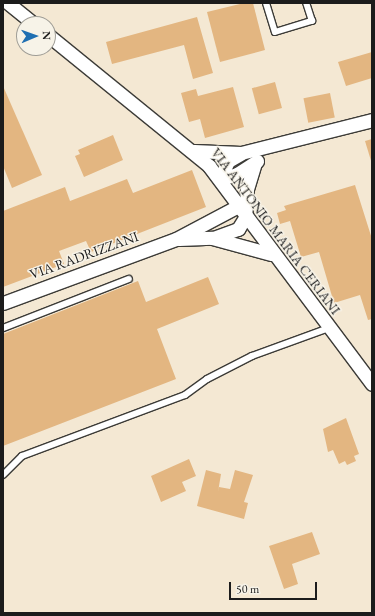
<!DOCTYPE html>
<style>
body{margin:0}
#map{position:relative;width:375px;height:616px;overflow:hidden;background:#f4e8d3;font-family:"EB Garamond",serif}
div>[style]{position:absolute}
.building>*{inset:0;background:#e3b681;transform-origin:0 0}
.roads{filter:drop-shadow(1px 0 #3c3b37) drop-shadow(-1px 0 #3c3b37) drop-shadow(0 1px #3c3b37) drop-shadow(0 -1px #3c3b37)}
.service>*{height:6px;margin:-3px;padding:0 3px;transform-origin:3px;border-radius:3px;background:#fff}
.minor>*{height:13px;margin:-6.5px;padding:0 6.5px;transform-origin:6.5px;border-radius:6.5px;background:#fff}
span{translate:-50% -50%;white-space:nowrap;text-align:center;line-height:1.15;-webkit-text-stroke:3px #f7f3e8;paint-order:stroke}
.street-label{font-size:14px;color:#1c1c1c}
.frame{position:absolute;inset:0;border:4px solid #1c1c1c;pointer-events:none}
.north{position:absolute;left:16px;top:16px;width:40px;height:40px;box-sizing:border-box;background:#f7f3e8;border:1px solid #9f9d96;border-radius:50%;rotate:88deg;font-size:11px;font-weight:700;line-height:16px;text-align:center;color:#1c1c1c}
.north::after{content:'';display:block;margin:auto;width:14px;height:18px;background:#1f6fb2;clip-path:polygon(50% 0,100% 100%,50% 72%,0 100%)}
.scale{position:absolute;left:229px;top:582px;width:88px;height:18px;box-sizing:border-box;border:2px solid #1c1c1c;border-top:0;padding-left:5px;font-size:12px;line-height:14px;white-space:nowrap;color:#1c1c1c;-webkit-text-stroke:3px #f7f3e8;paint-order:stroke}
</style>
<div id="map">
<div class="building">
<div style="clip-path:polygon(244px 3px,253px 3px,265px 50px,220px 62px,207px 12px)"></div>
<div style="clip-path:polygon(197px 17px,213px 73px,193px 79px,184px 45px,112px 64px,106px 42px)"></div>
<div style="clip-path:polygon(372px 52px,372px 78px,346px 86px,338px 62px)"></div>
<div style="left:275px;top:82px;width:27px;height:24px;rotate:75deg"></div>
<div style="clip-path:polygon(3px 86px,42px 175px,12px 188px,3px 166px)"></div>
<div style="clip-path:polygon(233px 87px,244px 127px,205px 138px,200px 119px,189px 122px,181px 93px,196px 89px,198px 96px)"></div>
<div style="left:330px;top:93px;width:25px;height:27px;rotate:79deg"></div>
<div style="clip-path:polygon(113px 135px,123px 160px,84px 177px,75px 156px,80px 154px,78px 150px)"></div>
<div style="clip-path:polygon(372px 139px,372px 164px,365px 141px)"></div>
<div style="clip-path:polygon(192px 170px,206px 207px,91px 252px,86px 241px,59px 251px,64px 264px,3px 287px,3px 211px,65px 187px,70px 201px,127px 179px,133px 193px)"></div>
<div style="clip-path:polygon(355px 185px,372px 239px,372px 319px,368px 320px,360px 295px,334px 303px,319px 252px,301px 257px,290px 221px,280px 224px,277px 213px,286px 210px,284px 206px)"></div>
<div style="clip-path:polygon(208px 277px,219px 304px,157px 329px,176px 379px,3px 446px,3px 334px,138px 281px,146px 302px)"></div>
<div style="clip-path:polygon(346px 418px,359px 454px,354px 456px,356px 461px,347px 465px,345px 461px,339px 464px,333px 450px,328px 452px,323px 429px)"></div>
<div style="clip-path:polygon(189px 459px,196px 476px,182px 482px,186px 491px,161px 502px,151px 476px)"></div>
<div style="clip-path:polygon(206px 470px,221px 474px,218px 492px,219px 487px,230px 489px,235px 470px,253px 475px,244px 502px,248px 503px,244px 519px,197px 506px)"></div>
<div style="clip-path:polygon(312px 532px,320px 554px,292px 564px,298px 584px,284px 589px,269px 546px)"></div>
</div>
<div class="roads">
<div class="service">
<div style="left:266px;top:3px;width:30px;rotate:73deg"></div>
<div style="left:275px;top:32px;width:39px;rotate:-17deg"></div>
<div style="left:312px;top:21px;width:19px;rotate:-108deg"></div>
<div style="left:3px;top:328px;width:135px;rotate:-21.3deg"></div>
<div style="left:3px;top:475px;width:27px;rotate:-45deg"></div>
<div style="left:22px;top:456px;width:174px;rotate:-20.5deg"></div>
<div style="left:185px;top:395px;width:27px;rotate:-36deg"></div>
<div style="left:207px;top:379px;width:51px;rotate:-27.1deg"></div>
<div style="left:252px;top:356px;width:82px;rotate:-20deg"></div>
</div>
<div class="minor">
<div style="left:8px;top:3px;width:33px;rotate:39deg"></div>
<div style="left:48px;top:35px;width:208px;rotate:39.1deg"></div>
<div style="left:209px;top:166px;width:272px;rotate:53.2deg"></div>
<div style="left:194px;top:151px;width:47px;rotate:2.4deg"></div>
<div style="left:241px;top:153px;width:135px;rotate:-14.1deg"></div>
<div style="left:220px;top:179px;width:18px;rotate:-16deg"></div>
<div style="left:237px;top:174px;width:24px;rotate:-33deg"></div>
<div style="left:220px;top:179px;width:20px;rotate:-66deg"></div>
<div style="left:228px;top:161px;width:14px;rotate:-30deg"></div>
<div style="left:213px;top:238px;width:27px;rotate:-20deg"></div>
<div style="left:238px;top:229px;width:13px;rotate:-58deg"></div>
<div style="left:245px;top:218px;width:29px;rotate:-86deg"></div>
<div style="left:247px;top:189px;width:27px;rotate:-73deg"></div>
<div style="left:179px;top:239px;width:33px;rotate:-2deg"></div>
<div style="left:212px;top:238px;width:61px;rotate:15.2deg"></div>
<div style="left:3px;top:303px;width:184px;rotate:-20.3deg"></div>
<div style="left:176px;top:239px;width:70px;rotate:-28deg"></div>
</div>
</div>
<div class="street-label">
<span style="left:276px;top:231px;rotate:53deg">VIA ANTONIO MARIA CERIANI</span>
<span style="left:84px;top:255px;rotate:-20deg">VIA RADRIZZANI</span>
</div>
<div class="frame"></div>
<div class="north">N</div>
<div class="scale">50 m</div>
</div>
